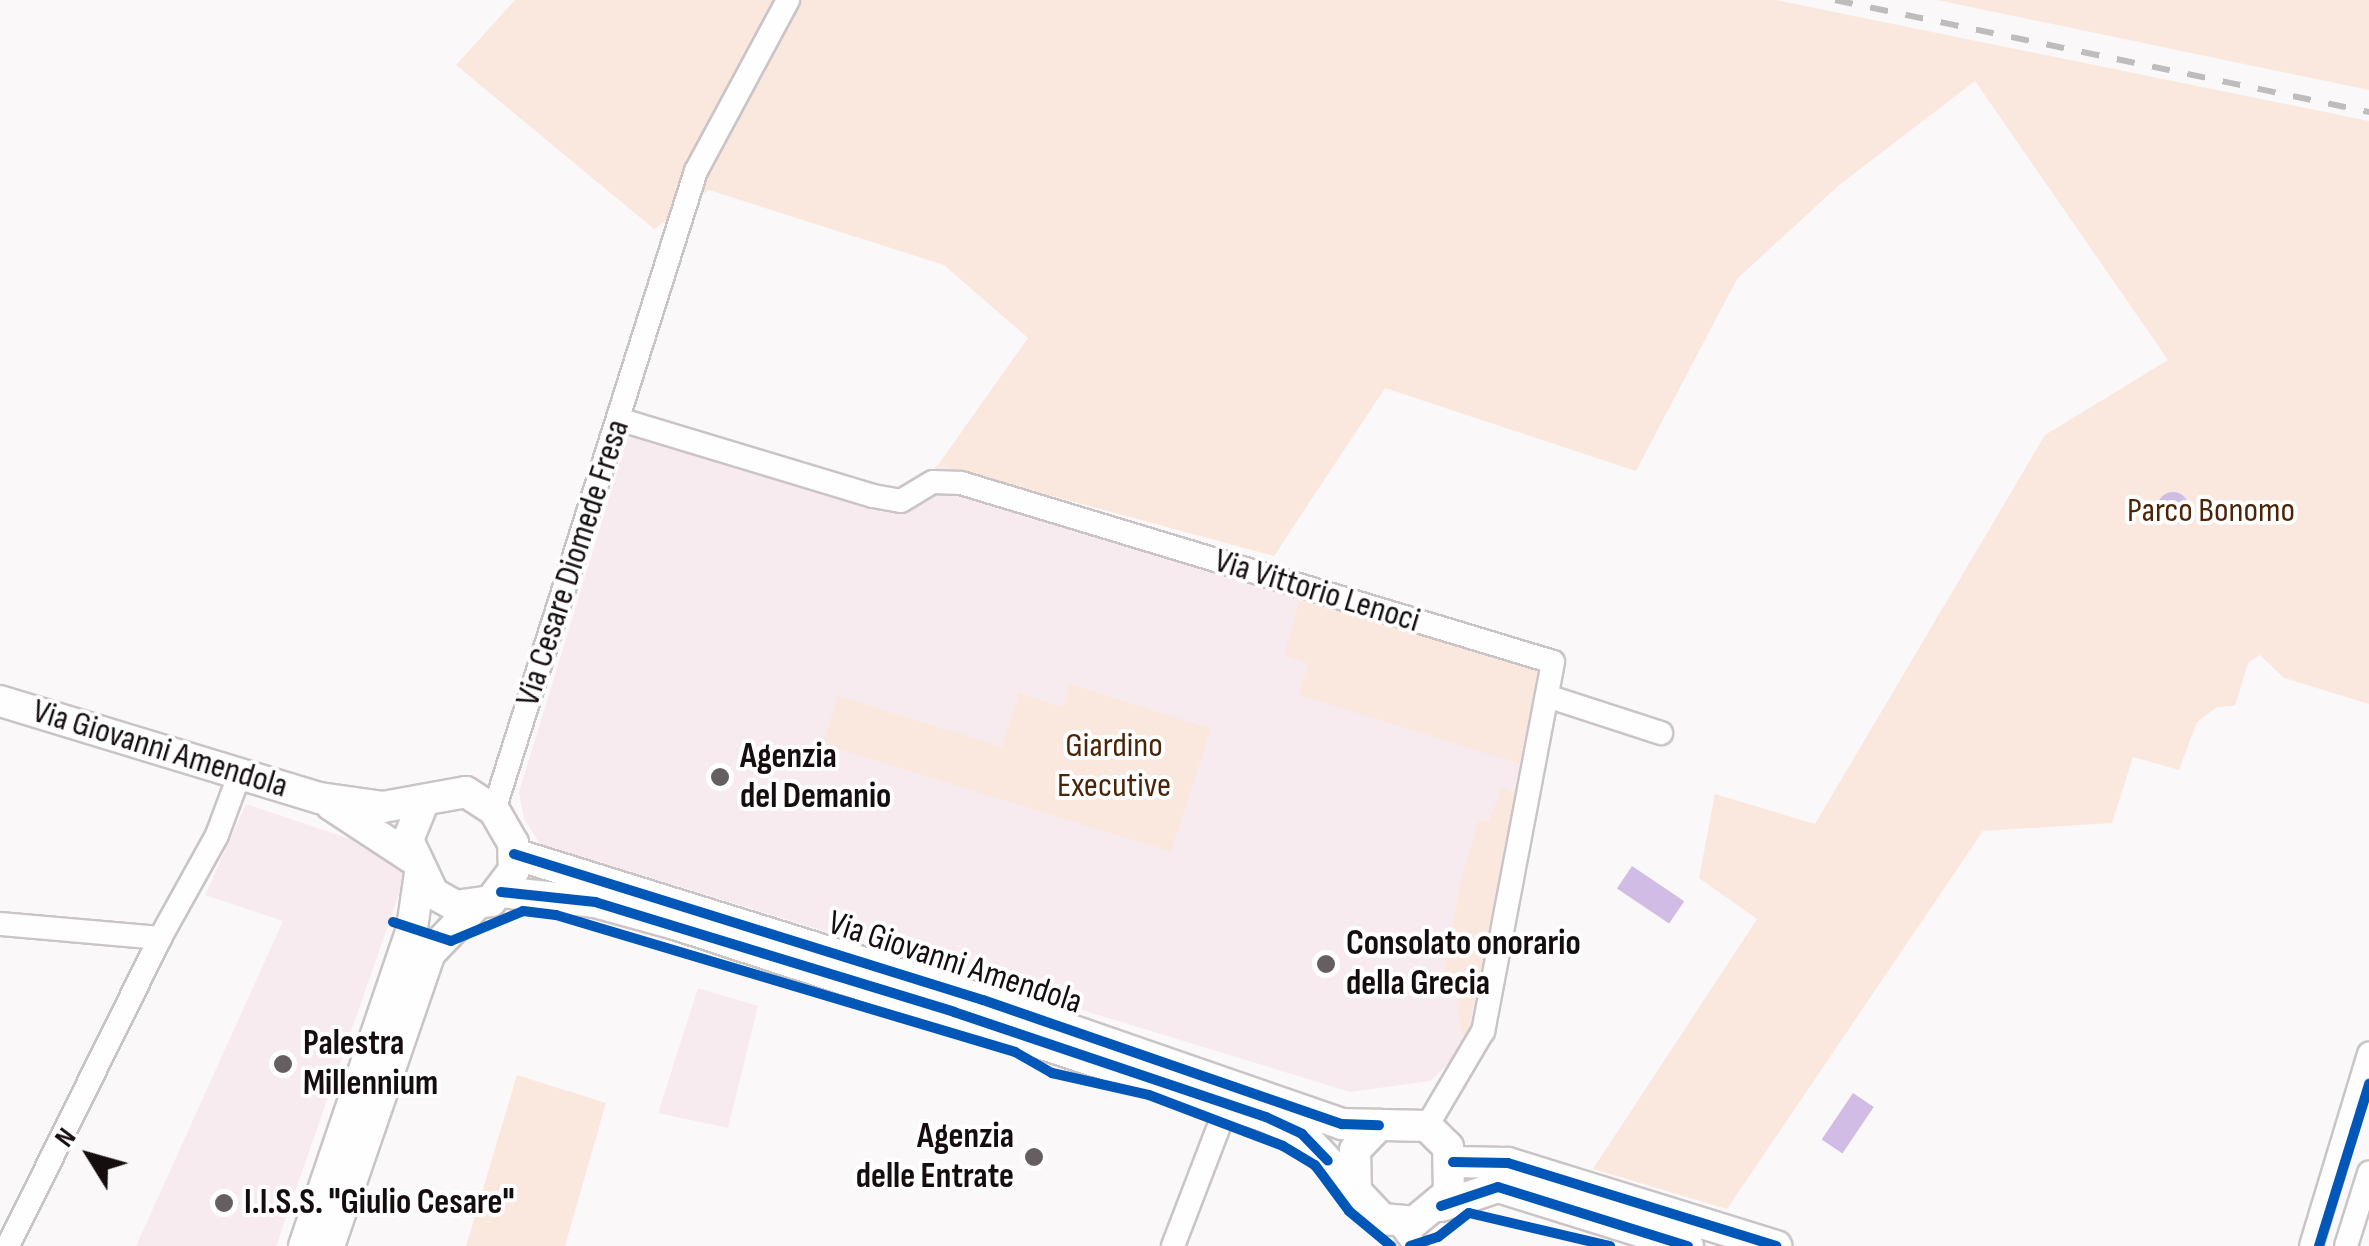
<!DOCTYPE html>
<style>
body{margin:0}
#map{position:relative;width:2369px;height:1246px;overflow:hidden;background:#fbf8f9;font-family:"Sofia Sans Condensed",sans-serif}
div>[style]{position:absolute}
.built>*{inset:0;background:#f8ebef}
.green>*{inset:0;background:#fae8de}
.water>*{inset:0;background:#d1bce5;transform-origin:0 0}
.round{border-radius:50%}
.roads{filter:drop-shadow(2px 0 #cbc4c6) drop-shadow(-2px 0 #cbc4c6) drop-shadow(0 2px #cbc4c6) drop-shadow(0 -2px #cbc4c6)}
.minor>*{height:22px;margin:-11px;padding:0 11px;transform-origin:11px;border-radius:11px;background:#fefefe}
.secondary>*{height:30px;margin:-15px;padding:0 15px;transform-origin:15px;border-radius:15px;background:#fefefe}
.rail>*{height:6px;margin-top:-3px;transform-origin:0;background:repeating-linear-gradient(90deg,#bebcbd 0 18px,transparent 0 36px)}
.cycleway>*{height:10px;margin:-5px;padding:0 5px;transform-origin:5px;border-radius:5px;background:#0057b8}
.dots>*{width:28px;height:28px;translate:-50% -50%;box-sizing:border-box;border:5px solid #fff;border-radius:50%}
span{translate:-50% -50%;white-space:nowrap;text-align:center;line-height:1.15;-webkit-text-stroke:8px #fff;paint-order:stroke}
.park-label{font-size:35px;color:#4c2509}
.street-label{font-size:35px;color:#160d0f}
.poi-label{font-size:35px;color:#160d0f;font-weight:700}
.left{translate:0 -50%;text-align:left}
.right{translate:-100% -50%;text-align:right}
.north{position:absolute;left:40px;top:1106px;width:100px;height:100px;-webkit-text-stroke:8px #fff;paint-order:stroke;rotate:307deg;font-size:28px;font-weight:700;line-height:40px;text-align:center;color:#160d0f}
.north::after{content:'';display:block;margin:auto;width:35px;height:45px;background:#160d0f;clip-path:polygon(50% 0,100% 100%,50% 72%,0 100%)}
</style>
<div id="map">
<div class="built">
<div style="clip-path:polygon(636px 410px,894px 493px,938px 465px,1087px 509px,1542px 672px,1481px 1011px,1467px 1047px,1430px 1081px,1350px 1092px,540px 844px,524px 819px,519px 792px)"></div>
<div style="clip-path:polygon(246px 804px,371px 846px,406px 874px,276px 1246px,136px 1246px,283px 921px,205px 895px)"></div>
<div style="clip-path:polygon(698px 988px,758px 1006px,728px 1128px,658px 1113px)"></div>
</div>
<div class="green">
<div style="clip-path:polygon(515px 0,1776px 0,2369px 121px,2369px 704px,2284px 678px,2260px 655px,2248px 663px,2235px 706px,2217px 707px,2197px 722px,2179px 770px,2133px 757px,2112px 823px,1983px 831px,1727px 1209px,1593px 1169px,1757px 919px,1699px 878px,1715px 794px,1815px 824px,2045px 435px,2168px 360px,1975px 81px,1838px 186px,1737px 279px,1636px 471px,1385px 388px,1274px 556px,938px 465px,1028px 338px,944px 265px,709px 190px,654px 229px,456px 65px)"></div>
<div style="clip-path:polygon(1937px 0,2369px 0,2369px 90px)"></div>
<div style="clip-path:polygon(1300px 599px,1538px 669px,1520px 764px,1299px 695px,1308px 664px,1284px 655px)"></div>
<div style="clip-path:polygon(1070px 684px,1211px 729px,1171px 852px,822px 744px,838px 696px,1002px 747px,1019px 693px,1062px 707px)"></div>
<div style="clip-path:polygon(1502px 788px,1517px 796px,1465px 1045px,1456px 1003px,1461px 1000px,1442px 978px,1463px 872px,1479px 820px,1488px 822px)"></div>
<div style="clip-path:polygon(517px 1075px,606px 1103px,565px 1246px,466px 1246px)"></div>
</div>
<div class="water">
<div class="round" style="left:2157px;top:492px;width:32px;height:32px"></div>
<div style="left:1632px;top:866px;width:63px;height:27px;rotate:34deg"></div>
<div style="left:1853px;top:1093px;width:25px;height:56px;rotate:34deg"></div>
</div>
<div class="roads">
<div class="minor">
<div style="left:618px;top:419px;width:266px;rotate:16.8deg"></div>
<div style="left:873px;top:496px;width:28px;rotate:10deg"></div>
<div style="left:901px;top:501px;width:37px;rotate:-31deg"></div>
<div style="left:933px;top:482px;width:28px;rotate:2deg"></div>
<div style="left:961px;top:483px;width:618px;rotate:16.82deg"></div>
<div style="left:1553px;top:662px;width:376px;rotate:100.7deg"></div>
<div style="left:1483px;top:1031px;width:110px;rotate:120.5deg"></div>
<div style="left:1547px;top:696px;width:120px;rotate:18deg"></div>
<div style="left:494px;top:810px;width:670px;rotate:-72.46deg"></div>
<div style="left:696px;top:171px;width:194px;rotate:-61.7deg"></div>
<div style="left:0;top:924px;width:161px;rotate:5deg"></div>
<div style="left:160px;top:938px;width:118px;rotate:-61deg"></div>
<div style="left:217px;top:835px;width:66px;rotate:-69.6deg"></div>
<div style="left:1399px;top:1223px;width:29px;rotate:54deg"></div>
<div style="left:8px;top:1246px;width:343px;rotate:-63.7deg"></div>
<div style="left:1173px;top:1246px;width:153px;rotate:-69deg"></div>
<div style="left:2311px;top:1246px;width:201px;rotate:-73.2deg"></div>
<div style="left:2346px;top:1246px;width:77px;rotate:-72.5deg"></div>
</div>
<div class="secondary">
<div style="left:0;top:701px;width:334px;rotate:16.9deg"></div>
<div style="left:320px;top:798px;width:64px;rotate:8.1deg"></div>
<div style="left:383px;top:807px;width:84px;rotate:-10.2deg"></div>
<div style="left:466px;top:792px;width:33px;rotate:33deg"></div>
<div style="left:494px;top:810px;width:38px;rotate:60deg"></div>
<div style="left:513px;top:843px;width:27px;rotate:88deg"></div>
<div style="left:514px;top:870px;width:39px;rotate:127deg"></div>
<div style="left:491px;top:901px;width:35px;rotate:172deg"></div>
<div style="left:456px;top:906px;width:26px;rotate:-151deg"></div>
<div style="left:433px;top:893px;width:59px;rotate:-115.3deg"></div>
<div style="left:408px;top:840px;width:40px;rotate:-68deg"></div>
<div style="left:331px;top:805px;width:97px;rotate:33.2deg"></div>
<div style="left:501px;top:892px;width:95px;rotate:6.1deg"></div>
<div style="left:595px;top:902px;width:83px;rotate:15.4deg"></div>
<div style="left:675px;top:924px;width:622px;rotate:18.09deg"></div>
<div style="left:1266px;top:1117px;width:40px;rotate:25deg"></div>
<div style="left:1302px;top:1134px;width:117px;rotate:46.7deg"></div>
<div style="left:1382px;top:1219px;width:32px;rotate:5deg"></div>
<div style="left:1414px;top:1222px;width:45px;rotate:-39.6deg"></div>
<div style="left:1449px;top:1193px;width:46px;rotate:-91.2deg"></div>
<div style="left:1448px;top:1147px;width:30px;rotate:-135deg"></div>
<div style="left:1427px;top:1126px;width:85px;rotate:-178.7deg"></div>
<div style="left:1342px;top:1124px;width:380px;rotate:-160.9deg"></div>
<div style="left:983px;top:1000px;width:491px;rotate:-162.7deg"></div>
<div style="left:1453px;top:1162px;width:55px;rotate:1deg"></div>
<div style="left:1508px;top:1163px;width:281px;rotate:17.2deg"></div>
<div style="left:1356px;top:1196px;width:46px;rotate:-91.2deg"></div>
<div style="left:1355px;top:1150px;width:35px;rotate:-46deg"></div>
<div style="left:1441px;top:1206px;width:60px;rotate:-18.4deg"></div>
<div style="left:1498px;top:1187px;width:199px;rotate:17.3deg"></div>
<div style="left:304px;top:1246px;width:336px;rotate:-71.2deg"></div>
<div style="left:412px;top:928px;width:56px;rotate:-81.7deg"></div>
<div style="left:329px;top:1246px;width:310px;rotate:-71deg"></div>
<div style="left:430px;top:953px;width:64px;rotate:-46.3deg"></div>
</div>
</div>
<div class="rail">
<div style="left:1835px;top:0;width:546px;rotate:11.85deg"></div>
</div>
<div class="cycleway">
<div style="left:514px;top:854px;width:491px;rotate:17.3deg"></div>
<div style="left:983px;top:1000px;width:380px;rotate:19.1deg"></div>
<div style="left:1342px;top:1124px;width:37px;rotate:2deg"></div>
<div style="left:501px;top:892px;width:95px;rotate:6.1deg"></div>
<div style="left:595px;top:902px;width:375px;rotate:17deg"></div>
<div style="left:954px;top:1012px;width:329px;rotate:18.6deg"></div>
<div style="left:1266px;top:1117px;width:40px;rotate:25deg"></div>
<div style="left:1302px;top:1134px;width:37px;rotate:46deg"></div>
<div style="left:393px;top:922px;width:61px;rotate:18.1deg"></div>
<div style="left:451px;top:941px;width:78px;rotate:-22.6deg"></div>
<div style="left:523px;top:911px;width:33px;rotate:7deg"></div>
<div style="left:556px;top:915px;width:479px;rotate:16.6deg"></div>
<div style="left:1015px;top:1052px;width:43px;rotate:29.6deg"></div>
<div style="left:1052px;top:1073px;width:99px;rotate:12.8deg"></div>
<div style="left:1149px;top:1095px;width:143px;rotate:20.8deg"></div>
<div style="left:1283px;top:1146px;width:37px;rotate:31deg"></div>
<div style="left:1315px;top:1165px;width:57px;rotate:53.5deg"></div>
<div style="left:1349px;top:1211px;width:55px;rotate:39.8deg"></div>
<div style="left:1453px;top:1162px;width:55px;rotate:1deg"></div>
<div style="left:1508px;top:1163px;width:281px;rotate:17.2deg"></div>
<div style="left:1441px;top:1206px;width:60px;rotate:-18.4deg"></div>
<div style="left:1498px;top:1187px;width:199px;rotate:17.3deg"></div>
<div style="left:1410px;top:1246px;width:29px;rotate:-18deg"></div>
<div style="left:1438px;top:1237px;width:39px;rotate:-38deg"></div>
<div style="left:1469px;top:1213px;width:145px;rotate:13.2deg"></div>
<div style="left:2319px;top:1246px;width:170px;rotate:-72.8deg"></div>
</div>
<div class="dots">
<div style="left:720px;top:777px;background:#665f61"></div>
<div style="left:1326px;top:964px;background:#665f61"></div>
<div style="left:283px;top:1064px;background:#665f61"></div>
<div style="left:1034px;top:1157px;background:#665f61"></div>
<div style="left:224px;top:1203px;background:#665f61"></div>
</div>
<div class="park-label">
<span style="left:2211px;top:511px">Parco Bonomo</span>
<span style="left:1114px;top:766px">Giardino<br>Executive</span>
</div>
<div class="street-label">
<span style="left:573px;top:563px;rotate:-72deg">Via Cesare Diomede Fresa</span>
<span style="left:1317px;top:591px;rotate:17deg">Via Vittorio Lenoci</span>
<span style="left:160px;top:749px;rotate:17deg">Via Giovanni Amendola</span>
<span style="left:955px;top:963px;rotate:18deg">Via Giovanni Amendola</span>
</div>
<div class="poi-label">
<span class="left" style="left:740px;top:777px">Agenzia<br>del Demanio</span>
<span class="left" style="left:1346px;top:964px">Consolato onorario<br>della Grecia</span>
<span class="left" style="left:303px;top:1064px">Palestra<br>Millennium</span>
<span class="right" style="left:1014px;top:1157px">Agenzia<br>delle Entrate</span>
<span class="left" style="left:244px;top:1203px">I.I.S.S. "Giulio Cesare"</span>
</div>
<div class="north">N</div>
</div>
